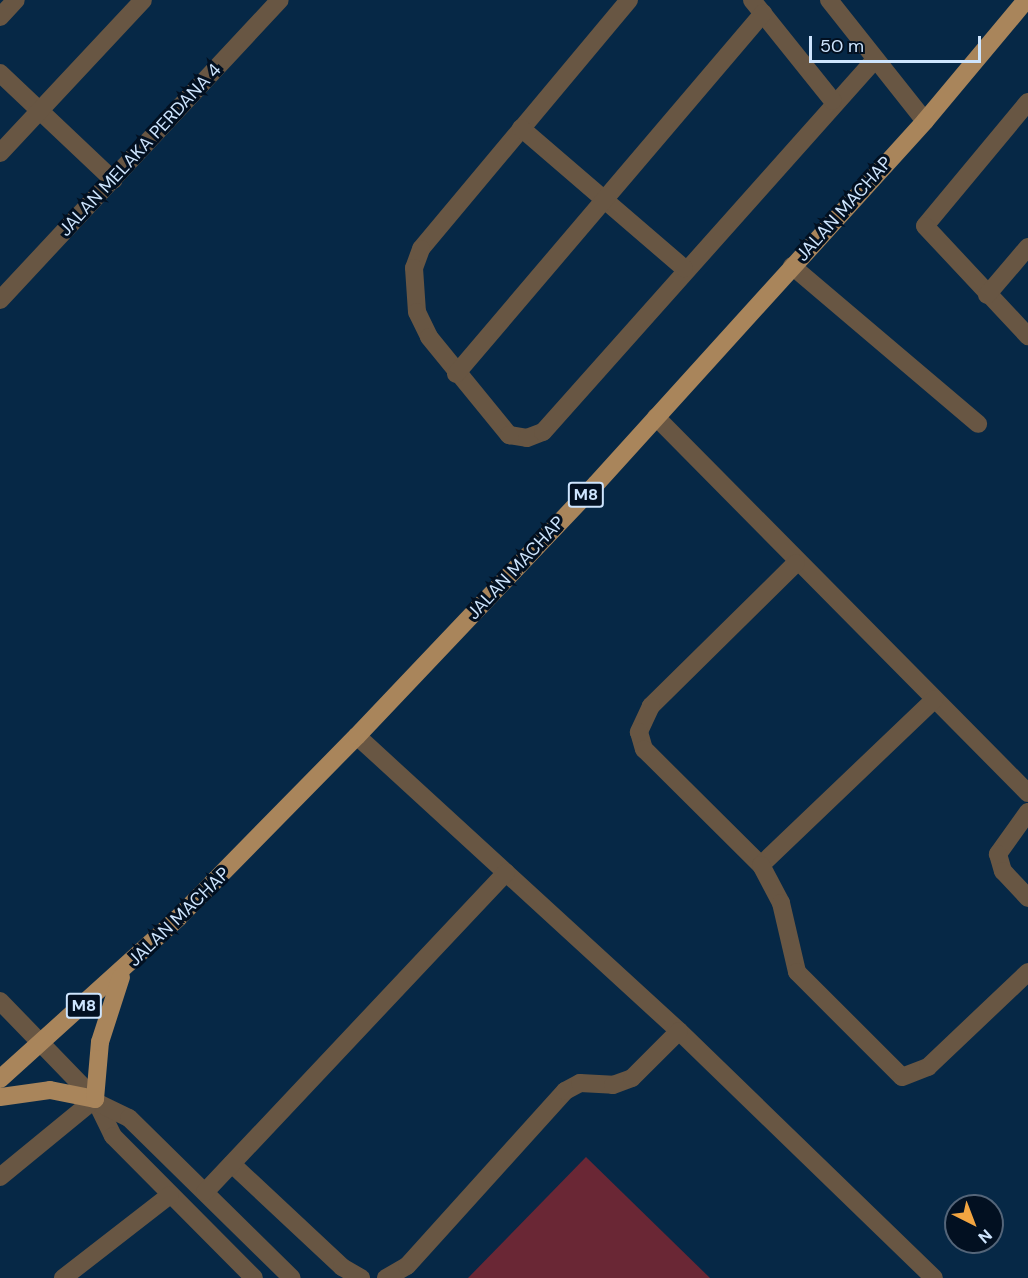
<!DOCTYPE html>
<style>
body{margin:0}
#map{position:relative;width:1028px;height:1278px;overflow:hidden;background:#062846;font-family:"DM Sans",sans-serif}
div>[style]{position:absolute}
.green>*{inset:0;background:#6a2735}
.minor>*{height:18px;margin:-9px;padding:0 9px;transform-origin:9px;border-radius:9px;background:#685643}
.major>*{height:18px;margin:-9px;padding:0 9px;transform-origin:9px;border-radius:9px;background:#a9855b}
span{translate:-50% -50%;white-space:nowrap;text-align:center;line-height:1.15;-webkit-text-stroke:6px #021021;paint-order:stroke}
.shield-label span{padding:2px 4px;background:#021021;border:2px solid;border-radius:4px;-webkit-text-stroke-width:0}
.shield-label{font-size:16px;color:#cee5fe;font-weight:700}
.street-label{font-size:18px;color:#cee5fe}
.north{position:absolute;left:944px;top:1194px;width:60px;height:60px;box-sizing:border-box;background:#021021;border:2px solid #546579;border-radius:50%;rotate:138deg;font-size:16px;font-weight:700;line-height:24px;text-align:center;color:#cee5fe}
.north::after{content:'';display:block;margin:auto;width:21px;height:27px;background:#f2a541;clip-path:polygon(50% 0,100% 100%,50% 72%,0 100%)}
.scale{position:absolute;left:809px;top:36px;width:172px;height:27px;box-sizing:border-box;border:3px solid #cee5fe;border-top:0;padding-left:8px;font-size:18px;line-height:21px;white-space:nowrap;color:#cee5fe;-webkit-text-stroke:4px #021021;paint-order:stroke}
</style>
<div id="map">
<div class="green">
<div style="clip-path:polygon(586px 1157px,710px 1278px,468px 1278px)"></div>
</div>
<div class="minor">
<div style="left:629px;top:0;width:324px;rotate:129.9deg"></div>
<div style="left:421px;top:249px;width:20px;rotate:110deg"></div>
<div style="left:414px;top:268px;width:44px;rotate:86.1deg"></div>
<div style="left:417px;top:312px;width:28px;rotate:64deg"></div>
<div style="left:429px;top:337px;width:127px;rotate:50.8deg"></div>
<div style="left:509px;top:435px;width:18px;rotate:9deg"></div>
<div style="left:527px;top:438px;width:17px;rotate:-21deg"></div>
<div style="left:543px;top:432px;width:499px;rotate:-48.3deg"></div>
<div style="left:752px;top:0;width:129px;rotate:51.3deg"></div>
<div style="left:829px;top:0;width:154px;rotate:51.6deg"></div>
<div style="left:0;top:17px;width:23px;rotate:-47deg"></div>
<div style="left:0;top:73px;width:156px;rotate:43.4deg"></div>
<div style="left:1028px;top:102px;width:161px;rotate:129.7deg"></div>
<div style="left:925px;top:226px;width:151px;rotate:46.9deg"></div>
<div style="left:521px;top:128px;width:215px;rotate:40.7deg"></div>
<div style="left:0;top:153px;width:209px;rotate:-46.9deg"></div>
<div style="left:792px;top:266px;width:244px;rotate:40.3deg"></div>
<div style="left:987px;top:295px;width:63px;rotate:-49.5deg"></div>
<div style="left:0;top:300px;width:410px;rotate:-47deg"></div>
<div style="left:456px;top:374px;width:474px;rotate:-49.6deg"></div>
<div style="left:656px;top:417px;width:529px;rotate:45.31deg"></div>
<div style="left:796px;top:563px;width:204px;rotate:135.4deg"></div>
<div style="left:651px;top:706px;width:29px;rotate:115deg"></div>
<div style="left:639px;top:732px;width:18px;rotate:74deg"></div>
<div style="left:644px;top:749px;width:165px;rotate:44.8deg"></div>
<div style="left:761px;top:865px;width:240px;rotate:-43.7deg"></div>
<div style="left:357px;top:736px;width:437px;rotate:42.5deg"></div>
<div style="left:679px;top:1031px;width:355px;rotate:44.1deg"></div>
<div style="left:1028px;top:812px;width:52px;rotate:125.5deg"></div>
<div style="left:998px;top:854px;width:18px;rotate:74deg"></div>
<div style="left:1003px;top:871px;width:37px;rotate:47deg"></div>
<div style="left:761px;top:865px;width:43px;rotate:62.2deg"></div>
<div style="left:781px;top:903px;width:71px;rotate:76.9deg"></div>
<div style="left:797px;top:972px;width:148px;rotate:45deg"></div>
<div style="left:902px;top:1077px;width:28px;rotate:-21deg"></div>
<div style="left:928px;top:1067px;width:138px;rotate:-43.5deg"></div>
<div style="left:0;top:1001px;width:136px;rotate:45.9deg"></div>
<div style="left:95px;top:1099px;width:41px;rotate:64.1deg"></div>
<div style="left:113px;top:1136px;width:200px;rotate:45.2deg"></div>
<div style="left:98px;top:1103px;width:34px;rotate:26deg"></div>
<div style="left:129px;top:1118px;width:228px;rotate:44.5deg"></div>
<div style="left:232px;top:1164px;width:151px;rotate:43.1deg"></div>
<div style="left:342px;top:1267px;width:22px;rotate:30deg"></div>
<div style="left:0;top:1177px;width:123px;rotate:-39.4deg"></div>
<div style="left:205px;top:1192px;width:439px;rotate:-46.7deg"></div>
<div style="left:63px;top:1278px;width:135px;rotate:-37.8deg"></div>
<div style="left:386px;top:1278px;width:24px;rotate:-30deg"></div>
<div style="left:407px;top:1266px;width:236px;rotate:-47.9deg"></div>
<div style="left:565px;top:1091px;width:17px;rotate:-28deg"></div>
<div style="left:580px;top:1083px;width:33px;rotate:3deg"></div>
<div style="left:613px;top:1085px;width:20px;rotate:-20deg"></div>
<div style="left:632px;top:1078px;width:66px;rotate:-45deg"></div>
</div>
<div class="major">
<div style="left:0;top:1079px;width:240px;rotate:-42.1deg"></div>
<div style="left:178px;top:918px;width:255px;rotate:-45.5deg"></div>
<div style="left:357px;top:736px;width:347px;rotate:-46.5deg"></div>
<div style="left:596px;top:484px;width:490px;rotate:-47.8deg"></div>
<div style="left:925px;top:121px;width:158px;rotate:-50.1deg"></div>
<div style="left:0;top:1097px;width:50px;rotate:-8deg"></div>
<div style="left:50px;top:1090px;width:46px;rotate:11.3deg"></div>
<div style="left:95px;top:1099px;width:57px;rotate:-85deg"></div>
<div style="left:100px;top:1042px;width:68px;rotate:-72.1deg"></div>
</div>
<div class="shield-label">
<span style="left:586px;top:495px">M8</span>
<span style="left:84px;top:1006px">M8</span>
</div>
<div class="street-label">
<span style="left:140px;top:150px;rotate:-47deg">JALAN MELAKA PERDANA 4</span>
<span style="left:844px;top:209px;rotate:-48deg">JALAN MACHAP</span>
<span style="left:516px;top:568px;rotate:-47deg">JALAN MACHAP</span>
<span style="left:179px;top:917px;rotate:-44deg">JALAN MACHAP</span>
</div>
<div class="north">N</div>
<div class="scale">50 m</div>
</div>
